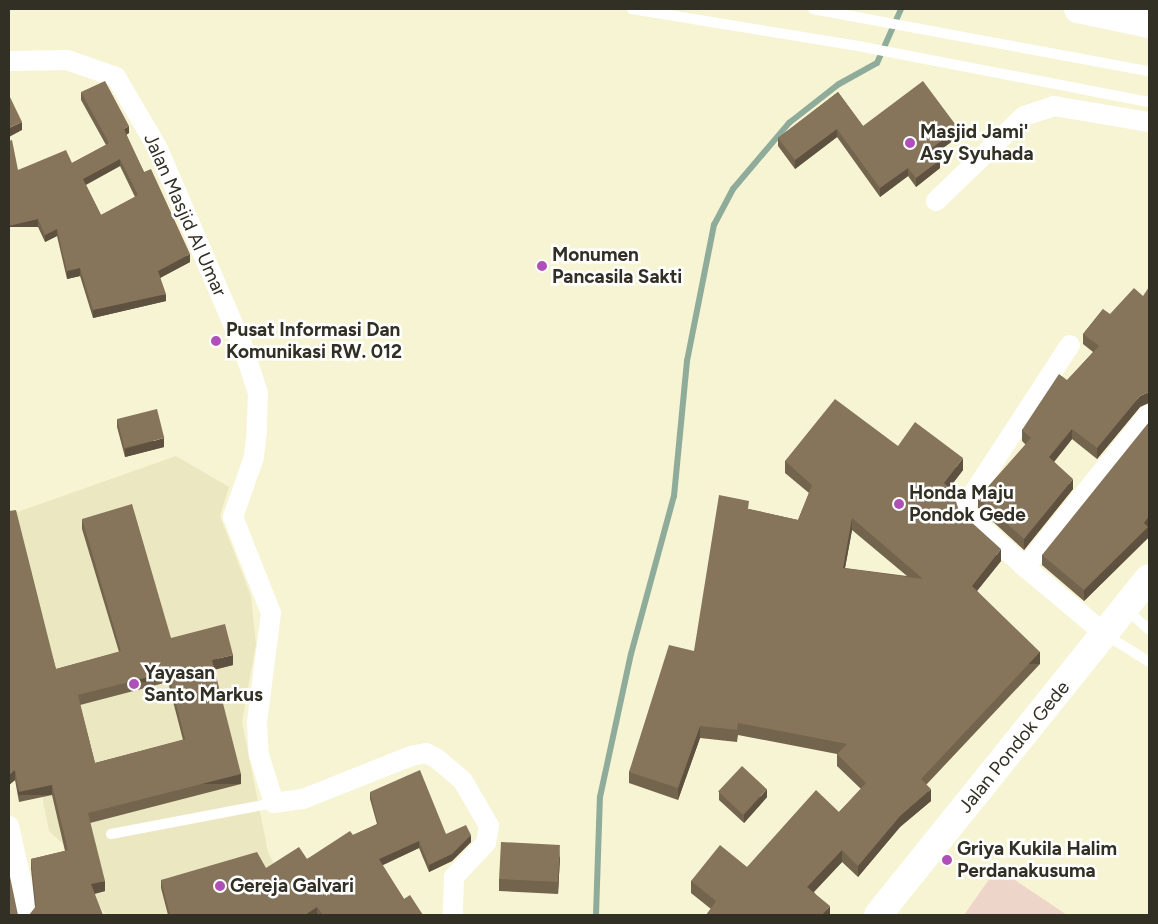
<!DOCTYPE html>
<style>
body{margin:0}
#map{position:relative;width:1158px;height:924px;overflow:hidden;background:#f7f4d4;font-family:Figtree,sans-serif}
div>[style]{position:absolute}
.built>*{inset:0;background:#ebe7c0}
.green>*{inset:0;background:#eed5c9}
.stream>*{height:6px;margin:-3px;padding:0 3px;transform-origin:3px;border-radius:3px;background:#8eac99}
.service>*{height:10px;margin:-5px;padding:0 5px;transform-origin:5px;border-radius:5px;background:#fff}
.minor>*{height:20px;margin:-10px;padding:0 10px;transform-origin:10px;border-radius:10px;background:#fff}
.secondary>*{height:28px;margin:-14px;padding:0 14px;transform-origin:14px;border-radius:14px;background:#fff}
.primary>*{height:28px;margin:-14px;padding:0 14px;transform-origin:14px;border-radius:14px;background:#fff}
.wall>*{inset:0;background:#73644e}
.shaded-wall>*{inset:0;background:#5e5140;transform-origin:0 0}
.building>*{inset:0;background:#86745b;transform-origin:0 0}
.dots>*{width:14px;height:14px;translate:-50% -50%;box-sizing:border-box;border:2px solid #fff;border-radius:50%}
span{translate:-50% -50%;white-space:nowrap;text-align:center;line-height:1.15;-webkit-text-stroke:5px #fff;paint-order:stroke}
.poi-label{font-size:19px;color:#323024;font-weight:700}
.left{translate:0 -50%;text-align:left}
.street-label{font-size:19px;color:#323024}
.frame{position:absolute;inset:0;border:10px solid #323024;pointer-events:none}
</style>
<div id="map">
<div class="built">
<div style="clip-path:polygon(176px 456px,229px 487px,220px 516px,251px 596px,256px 644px,242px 722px,268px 852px,287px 890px,309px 915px,106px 915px,74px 873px,63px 844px,49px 831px,24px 705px,9px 515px)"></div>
</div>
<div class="green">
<div style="clip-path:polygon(997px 868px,1067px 915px,964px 915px)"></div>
</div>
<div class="stream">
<div style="left:596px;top:915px;width:118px;rotate:-88.1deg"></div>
<div style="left:600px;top:797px;width:146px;rotate:-77.8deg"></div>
<div style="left:631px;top:654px;width:164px;rotate:-74.8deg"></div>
<div style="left:674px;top:496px;width:136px;rotate:-84.5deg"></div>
<div style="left:687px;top:361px;width:139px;rotate:-78.8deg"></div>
<div style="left:714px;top:225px;width:41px;rotate:-62.2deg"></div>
<div style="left:733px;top:189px;width:87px;rotate:-49.7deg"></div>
<div style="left:789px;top:123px;width:63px;rotate:-38deg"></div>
<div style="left:839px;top:84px;width:43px;rotate:-28.9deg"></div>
<div style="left:877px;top:63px;width:59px;rotate:-66deg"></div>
</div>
<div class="service">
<div style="left:632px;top:9px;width:229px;rotate:9.3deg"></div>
<div style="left:858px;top:46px;width:296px;rotate:10.9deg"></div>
<div style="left:813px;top:9px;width:342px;rotate:10.5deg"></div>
<div style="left:1126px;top:609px;width:31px;rotate:42deg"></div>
<div style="left:1106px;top:635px;width:51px;rotate:32.1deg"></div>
<div style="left:111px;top:834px;width:166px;rotate:-10.8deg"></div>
</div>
<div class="minor">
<div style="left:9px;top:61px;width:58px;rotate:-1deg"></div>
<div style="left:67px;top:60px;width:52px;rotate:19.1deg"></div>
<div style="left:116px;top:77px;width:83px;rotate:59.7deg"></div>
<div style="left:158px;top:149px;width:219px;rotate:66.8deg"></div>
<div style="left:244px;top:350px;width:45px;rotate:72deg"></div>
<div style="left:258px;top:393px;width:38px;rotate:92deg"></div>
<div style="left:257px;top:431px;width:26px;rotate:97deg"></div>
<div style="left:254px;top:457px;width:64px;rotate:109.3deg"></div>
<div style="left:233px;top:517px;width:103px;rotate:68.4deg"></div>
<div style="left:271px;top:613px;width:110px;rotate:97.3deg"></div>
<div style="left:257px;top:722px;width:33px;rotate:87deg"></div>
<div style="left:259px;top:755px;width:50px;rotate:72.6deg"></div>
<div style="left:274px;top:803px;width:29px;rotate:-8deg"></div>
<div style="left:303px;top:799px;width:116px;rotate:-21.7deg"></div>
<div style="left:411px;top:756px;width:15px;rotate:-11deg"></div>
<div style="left:426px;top:753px;width:11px;rotate:27deg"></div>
<div style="left:436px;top:758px;width:35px;rotate:40deg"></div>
<div style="left:463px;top:781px;width:52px;rotate:60deg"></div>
<div style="left:489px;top:826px;width:17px;rotate:100deg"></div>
<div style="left:486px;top:843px;width:47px;rotate:133.3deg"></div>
<div style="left:454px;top:877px;width:38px;rotate:92deg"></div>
<div style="left:936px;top:201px;width:122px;rotate:-44deg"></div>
<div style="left:1024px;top:116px;width:32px;rotate:-18deg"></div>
<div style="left:1054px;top:106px;width:96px;rotate:9.6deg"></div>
<div style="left:1025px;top:567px;width:79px;rotate:-137.6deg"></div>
<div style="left:967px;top:514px;width:8px;rotate:-104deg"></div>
<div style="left:965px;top:506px;width:192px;rotate:-56.9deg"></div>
<div style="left:1105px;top:634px;width:104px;rotate:-140.1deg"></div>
<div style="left:1025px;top:567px;width:197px;rotate:-51deg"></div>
<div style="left:9px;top:826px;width:74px;rotate:77.5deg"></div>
<div style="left:25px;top:898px;width:17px;rotate:93deg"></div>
</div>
<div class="secondary">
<div style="left:1078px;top:9px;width:73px;rotate:11.9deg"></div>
</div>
<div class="primary">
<div style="left:878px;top:915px;width:432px;rotate:-51.2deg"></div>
</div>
<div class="wall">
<div style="clip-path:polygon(evenodd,81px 92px,129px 133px,126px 135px,144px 172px,190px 262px,160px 278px,166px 301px,93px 318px,80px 276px,67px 279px,57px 236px,45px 242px,38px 227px,18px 170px,72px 163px,106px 145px,81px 100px,81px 92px,120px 166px,135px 197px,101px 215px,86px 185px,120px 166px)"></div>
<div style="clip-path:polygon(838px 92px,863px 126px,958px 137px,936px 153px,940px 168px,916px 187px,908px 176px,880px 197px,837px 137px,795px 169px,778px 146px,778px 138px)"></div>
<div style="clip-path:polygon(1103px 309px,1140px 407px,1097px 459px,1072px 439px,1054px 462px,1073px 489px,1024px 550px,978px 508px,978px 498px,1026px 445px,1022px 441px,1022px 430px,1093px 352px,1083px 344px,1083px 334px)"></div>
<div style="clip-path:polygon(117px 419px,164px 447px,125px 457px,117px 427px)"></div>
<div style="clip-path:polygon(evenodd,898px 446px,963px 470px,949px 488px,959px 511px,1001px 561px,977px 591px,1040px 664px,926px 785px,931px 801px,900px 827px,858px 877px,842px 862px,814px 892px,830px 915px,711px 909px,691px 893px,691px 881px,747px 867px,839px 812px,861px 789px,837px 766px,837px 754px,738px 735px,737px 742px,700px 738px,678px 800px,629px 783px,629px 772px,694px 651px,749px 509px,798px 520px,809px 493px,785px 473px,785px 461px,898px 446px,852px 530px,907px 576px,845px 568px,852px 530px)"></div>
<div style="clip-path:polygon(evenodd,9px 511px,56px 669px,119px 652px,82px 529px,82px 519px,171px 638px,233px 665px,214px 670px,241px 784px,90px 823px,105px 891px,35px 907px,31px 869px,31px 859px,65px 851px,52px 795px,19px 802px,15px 780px,9px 785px,9px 511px,168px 682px,183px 740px,95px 763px,80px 705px,168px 682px)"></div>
<div style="clip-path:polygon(1148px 529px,1148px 538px,1084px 601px,1042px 565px,1042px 555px)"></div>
<div style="clip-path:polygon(370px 792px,446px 834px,471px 842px,452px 861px,429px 872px,419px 848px,382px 865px,404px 899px,423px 915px,318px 915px,317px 914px,315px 915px,168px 915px,161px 888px,161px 880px,266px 868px,307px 859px,353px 835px,377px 824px,370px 799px)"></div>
<div style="clip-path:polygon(719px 792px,767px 797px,744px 823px,719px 800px)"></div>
<div style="clip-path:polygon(560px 857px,558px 894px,499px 891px,499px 879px)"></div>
</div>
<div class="shaded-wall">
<div style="clip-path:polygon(22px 122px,22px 130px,9px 137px,9px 128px)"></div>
<div style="clip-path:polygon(129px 126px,129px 133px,124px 136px,124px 129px)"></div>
<div style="clip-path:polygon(958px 128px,958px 137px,932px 156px,932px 148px)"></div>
<div style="clip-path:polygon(837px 129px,837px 137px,795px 169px,795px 160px)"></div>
<div style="clip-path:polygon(120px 159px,120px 166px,83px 186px,83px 179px)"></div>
<div style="clip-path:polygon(940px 160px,940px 168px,916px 187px,916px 178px)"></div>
<div style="clip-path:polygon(908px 168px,908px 176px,880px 197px,880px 188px)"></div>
<div style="left:38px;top:219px;width:8px;height:30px;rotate:90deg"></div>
<div style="clip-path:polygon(57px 229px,57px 236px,45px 242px,45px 235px)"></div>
<div style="clip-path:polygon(190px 254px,190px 262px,158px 279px,158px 271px)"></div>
<div style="clip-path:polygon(80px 268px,80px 276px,67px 279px,67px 271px)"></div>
<div style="clip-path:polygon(166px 294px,166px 301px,93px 318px,93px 310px)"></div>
<div style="clip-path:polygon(1149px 392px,1149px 403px,1140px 407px,1097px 459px,1097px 448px,1140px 396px)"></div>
<div style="clip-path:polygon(1072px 429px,1072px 439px,1049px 468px,1049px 457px)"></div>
<div style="clip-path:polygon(164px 438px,164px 447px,125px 457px,125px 449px)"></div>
<div style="clip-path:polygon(963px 458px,963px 470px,944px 495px,944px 483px)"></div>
<div style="clip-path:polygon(1073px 479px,1073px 489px,1024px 550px,1024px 539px)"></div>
<div style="clip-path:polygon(1149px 516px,1149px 527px,1148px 529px,1148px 538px,1084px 601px,1084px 590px)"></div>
<div style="clip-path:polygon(852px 518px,852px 530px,843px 579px,843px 568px)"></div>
<div style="clip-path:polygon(1001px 549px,1001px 561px,972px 597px,972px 586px)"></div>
<div style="left:1040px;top:652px;width:12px;height:174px;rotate:90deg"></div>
<div style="clip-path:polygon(233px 655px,233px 665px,212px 670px,212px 660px)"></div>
<div style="left:168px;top:672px;width:10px;height:93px;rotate:90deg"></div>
<div style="clip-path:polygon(700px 726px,700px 738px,678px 800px,678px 788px)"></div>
<div style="clip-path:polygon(15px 770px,15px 780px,9px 785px,9px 775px)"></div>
<div style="left:241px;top:774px;width:10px;height:158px;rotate:90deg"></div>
<div style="left:52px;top:785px;width:10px;height:34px;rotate:90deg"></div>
<div style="clip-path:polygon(767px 789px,767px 797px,744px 823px,744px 815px)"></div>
<div style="clip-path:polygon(931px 789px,931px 801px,900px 827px,858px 877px,858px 866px,900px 816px)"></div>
<div style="clip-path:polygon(471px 835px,471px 842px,452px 861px,429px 872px,429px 865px)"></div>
<div style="clip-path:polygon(419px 841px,419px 848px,379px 867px,379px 859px)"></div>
<div style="clip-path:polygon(560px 845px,560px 857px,558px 894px,558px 882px)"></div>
<div style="clip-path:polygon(842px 850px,842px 862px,807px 899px,807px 887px)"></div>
<div style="clip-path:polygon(105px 881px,105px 891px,91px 895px,91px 884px)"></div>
<div style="clip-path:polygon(830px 906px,830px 915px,822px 915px)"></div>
<div style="clip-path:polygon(317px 907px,317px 914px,315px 915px,305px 915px)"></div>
</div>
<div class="building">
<div style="clip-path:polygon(evenodd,105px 81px,129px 126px,124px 129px,144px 172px,151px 169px,190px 254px,158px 271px,166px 294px,93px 310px,80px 268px,67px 271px,57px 229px,45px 235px,38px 219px,9px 226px,9px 141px,12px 140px,18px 170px,66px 150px,72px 163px,109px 143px,81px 92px,105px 81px,120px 159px,138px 195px,101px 215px,83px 179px,120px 159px)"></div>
<div style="clip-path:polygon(923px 81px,958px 128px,932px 148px,940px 160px,916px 178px,908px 168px,880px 188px,837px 129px,795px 160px,778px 138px,838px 92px,863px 126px)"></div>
<div style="clip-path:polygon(9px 95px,22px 122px,9px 128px)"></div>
<div style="clip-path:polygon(1149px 287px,1149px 392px,1140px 396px,1097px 448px,1072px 429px,1049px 457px,1073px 479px,1024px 539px,978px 498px,1031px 438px,1022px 430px,1057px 377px,1059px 374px,1067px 380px,1099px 346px,1083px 334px,1103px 309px,1110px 314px,1134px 288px,1143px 296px)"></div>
<div style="clip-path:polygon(evenodd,835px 399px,898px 446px,915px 422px,963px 458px,944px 483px,953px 492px,959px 511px,1001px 549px,972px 586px,1040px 652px,921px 779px,931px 789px,900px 816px,858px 866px,842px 850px,807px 887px,830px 906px,822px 915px,706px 915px,716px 901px,691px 881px,720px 845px,747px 867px,816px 790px,839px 812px,866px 783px,837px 754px,847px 744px,738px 723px,737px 730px,700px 726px,678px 788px,629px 772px,669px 645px,694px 651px,719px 495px,749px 501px,748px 509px,798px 520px,812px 485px,785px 461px,835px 399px,852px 518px,923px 579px,843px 568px,852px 518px)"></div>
<div style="left:157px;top:409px;width:30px;height:41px;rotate:76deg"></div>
<div style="clip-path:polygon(1149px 422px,1149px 516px,1144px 523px,1148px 527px,1084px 590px,1042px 555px)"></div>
<div style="clip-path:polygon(evenodd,132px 504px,171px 638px,225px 624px,233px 655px,212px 660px,241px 774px,88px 813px,105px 881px,91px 884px,103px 915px,29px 915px,36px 906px,31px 859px,68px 850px,52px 785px,19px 792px,15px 770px,9px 775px,9px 511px,16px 510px,56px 669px,121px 651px,82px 519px,132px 504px,168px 672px,185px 739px,95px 763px,78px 695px,168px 672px)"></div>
<div style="left:742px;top:766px;width:34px;height:35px;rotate:43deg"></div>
<div style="clip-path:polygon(420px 770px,446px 834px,466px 825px,471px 835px,452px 854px,429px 865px,419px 841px,379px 859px,404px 899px,410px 895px,423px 915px,323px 915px,317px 907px,305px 915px,170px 915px,161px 880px,257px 852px,266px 868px,299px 847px,307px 859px,350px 831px,353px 835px,378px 824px,370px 792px)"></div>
<div style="left:501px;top:842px;width:59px;height:37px;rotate:3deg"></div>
<div style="clip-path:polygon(9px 872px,18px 915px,21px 915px,9px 915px)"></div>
</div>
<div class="dots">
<div style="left:910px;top:143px;background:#af4fb8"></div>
<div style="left:542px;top:266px;background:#af4fb8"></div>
<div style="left:216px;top:341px;background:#af4fb8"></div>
<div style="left:899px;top:504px;background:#af4fb8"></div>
<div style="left:134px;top:684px;background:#af4fb8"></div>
<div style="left:947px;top:860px;background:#af4fb8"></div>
<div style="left:220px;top:886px;background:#af4fb8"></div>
</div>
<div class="poi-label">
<span class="left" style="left:920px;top:143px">Masjid Jami'<br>Asy Syuhada</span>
<span class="left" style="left:552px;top:266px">Monumen<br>Pancasila Sakti</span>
<span class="left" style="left:226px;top:341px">Pusat Informasi Dan<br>Komunikasi RW. 012</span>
<span class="left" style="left:909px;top:504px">Honda Maju<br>Pondok Gede</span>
<span class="left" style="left:144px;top:684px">Yayasan<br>Santo Markus</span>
<span class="left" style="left:957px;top:860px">Griya Kukila Halim<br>Perdanakusuma</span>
<span class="left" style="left:230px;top:886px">Gereja Galvari</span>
</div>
<div class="street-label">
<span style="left:185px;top:215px;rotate:66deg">Jalan Masjid Al Umar</span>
<span style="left:1014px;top:747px;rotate:-51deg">Jalan Pondok Gede</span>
</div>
<div class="frame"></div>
</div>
